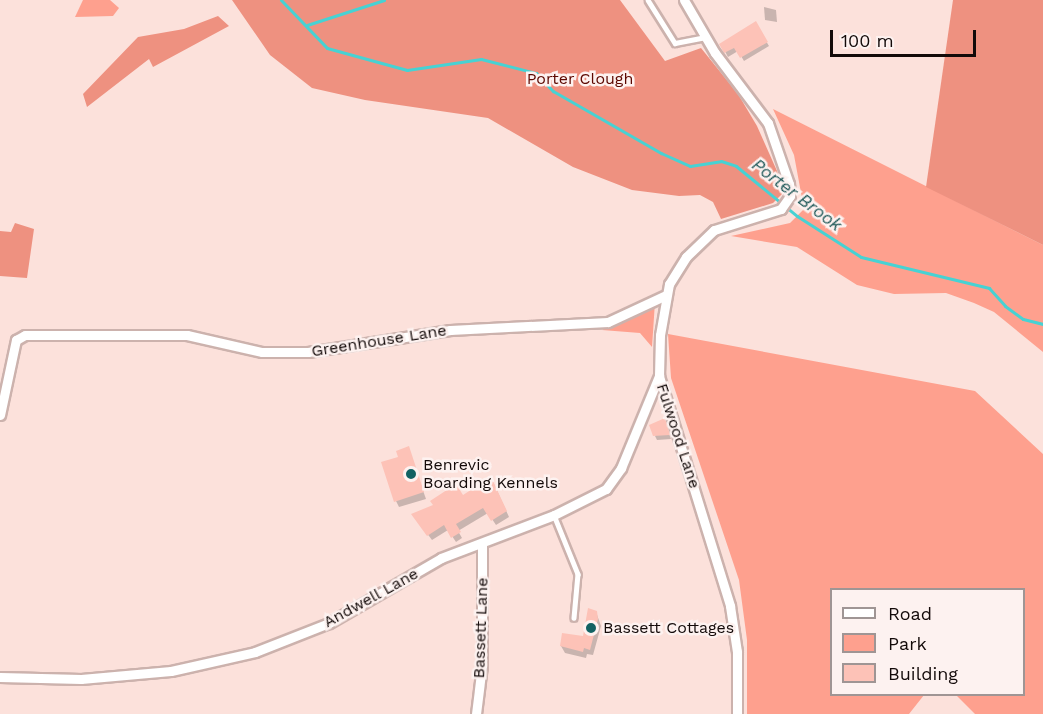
<!DOCTYPE html>
<style>
body{margin:0}
#map{position:relative;width:1043px;height:714px;overflow:hidden;background:#fce1db;font-family:"Work Sans",sans-serif}
div>[style]{position:absolute}
.green>*{inset:0;background:#fea08e}
.forest>*{inset:0;background:#ee9180}
.shadow>*{inset:0;background:#0003}
.stream>*{height:3px;margin:-1.5px;padding:0 1.5px;transform-origin:1.5px;border-radius:1.5px;background:#47d2d3}
.building>*{inset:0;background:#fdc2b7}
.roads{filter:drop-shadow(2px 0 #ccb2ad) drop-shadow(-2px 0 #ccb2ad) drop-shadow(0 2px #ccb2ad) drop-shadow(0 -2px #ccb2ad)}
.service>*{height:4.5px;margin:-2.25px;padding:0 2.25px;transform-origin:2.25px;border-radius:2.25px;background:#fff}
.minor>*{height:9px;margin:-4.5px;padding:0 4.5px;transform-origin:4.5px;border-radius:4.5px;background:#fff}
.dots>*{width:16px;height:16px;translate:-50% -50%;box-sizing:border-box;border:3px solid #fdf2f0;border-radius:50%}
span{translate:-50% -50%;white-space:nowrap;text-align:center;line-height:1.15;-webkit-text-stroke:5px #fdf2f0;paint-order:stroke}
.park-label{font-size:16px;color:#5d0801}
.street-label{font-size:16px;color:#130a09}
.poi-label{font-size:16px;color:#130a09}
.left{translate:0 -50%;text-align:left}
.water-label{font-size:18px;color:#1f5858;font-style:italic}
.legend{position:absolute;left:830px;top:588px;width:195px;height:108px;box-sizing:border-box;background:#fdf2f0;border:2px solid #9f9594;margin:0;padding:8px 10px;list-style:none;font-size:18px;color:#130a09}
.legend li{display:flex;align-items:center;gap:12px;height:30px}
.legend b{width:30px;border:2px solid #9f9594}
.scale{position:absolute;left:830px;top:30px;width:146px;height:27px;box-sizing:border-box;border:3px solid #130a09;border-top:0;padding-left:8px;font-size:18px;line-height:21px;white-space:nowrap;color:#130a09;-webkit-text-stroke:4px #fdf2f0;paint-order:stroke}
</style>
<div id="map">
<div class="green">
<div style="clip-path:polygon(83px 0,110px 0,119px 8px,113px 16px,75px 17px)"></div>
<div style="clip-path:polygon(773px 109px,1043px 245px,1043px 352px,994px 312px,974px 303px,946px 293px,894px 294px,857px 285px,797px 247px,731px 236px,790px 223px,804px 209px,794px 155px)"></div>
<div style="clip-path:polygon(655px 302px,652px 347px,640px 333px,602px 330px)"></div>
<div style="clip-path:polygon(668px 334px,975px 391px,1043px 454px,1043px 714px,975px 714px,956px 695px,1024px 694px,1024px 590px,832px 590px,832px 694px,924px 695px,909px 714px,747px 714px,747px 640px,739px 580px,671px 378px)"></div>
</div>
<div class="forest">
<div style="clip-path:polygon(232px 0,620px 0,665px 61px,701px 48px,738px 94px,757px 126px,781px 180px,782px 194px,773px 203px,721px 219px,713px 202px,700px 195px,679px 196px,632px 190px,573px 167px,488px 118px,365px 100px,312px 88px,270px 55px)"></div>
<div style="clip-path:polygon(953px 0,1043px 0,1043px 245px,926px 187px)"></div>
<div style="clip-path:polygon(218px 16px,229px 26px,153px 67px,149px 59px,87px 107px,83px 94px,138px 37px,184px 29px)"></div>
<div style="clip-path:polygon(15px 223px,34px 229px,27px 278px,0 276px,0 231px,11px 232px)"></div>
</div>
<div class="shadow">
<div style="clip-path:polygon(764px 7px,776px 10px,777px 22px,765px 20px)"></div>
<div style="clip-path:polygon(755px 23px,769px 46px,744px 61px,738px 51px,728px 57px,721px 44px)"></div>
<div style="clip-path:polygon(666px 424px,671px 439px,657px 440px,655px 436px)"></div>
<div style="clip-path:polygon(408px 448px,426px 499px,399px 507px,396px 501px,400px 458px)"></div>
<div style="clip-path:polygon(494px 484px,509px 517px,496px 525px,488px 513px,458px 531px,462px 538px,456px 542px,448px 530px,432px 540px,417px 520px)"></div>
<div style="clip-path:polygon(596px 612px,601px 626px,593px 655px,587px 654px,586px 658px,565px 653px,561px 646px,584px 638px)"></div>
</div>
<div class="stream">
<div style="left:281px;top:0;width:66px;rotate:46.2deg"></div>
<div style="left:327px;top:48px;width:83px;rotate:15.4deg"></div>
<div style="left:407px;top:70px;width:75px;rotate:-8.5deg"></div>
<div style="left:481px;top:59px;width:57px;rotate:14.3deg"></div>
<div style="left:536px;top:73px;width:25px;rotate:47deg"></div>
<div style="left:553px;top:91px;width:125px;rotate:29.9deg"></div>
<div style="left:661px;top:153px;width:32px;rotate:24deg"></div>
<div style="left:690px;top:166px;width:31px;rotate:-9deg"></div>
<div style="left:721px;top:161px;width:16px;rotate:18deg"></div>
<div style="left:736px;top:166px;width:79px;rotate:39.3deg"></div>
<div style="left:797px;top:216px;width:76px;rotate:32.6deg"></div>
<div style="left:861px;top:257px;width:132px;rotate:13.6deg"></div>
<div style="left:989px;top:288px;width:24px;rotate:48deg"></div>
<div style="left:1005px;top:306px;width:22px;rotate:36deg"></div>
<div style="left:1023px;top:319px;width:21px;rotate:14deg"></div>
<div style="left:307px;top:25px;width:81px;rotate:-18deg"></div>
</div>
<div class="building">
<div style="clip-path:polygon(756px 21px,768px 42px,740px 58px,734px 48px,724px 53px,719px 44px)"></div>
<div style="clip-path:polygon(665px 418px,670px 435px,653px 436px,649px 425px)"></div>
<div style="clip-path:polygon(409px 446px,424px 492px,394px 502px,381px 462px,398px 457px,396px 451px)"></div>
<div style="clip-path:polygon(491px 477px,507px 511px,491px 521px,483px 508px,456px 524px,461px 532px,451px 538px,444px 525px,427px 536px,411px 514px,433px 505px,430px 501px,456px 484px,463px 495px)"></div>
<div style="clip-path:polygon(588px 608px,597px 611px,598px 619px,590px 650px,584px 648px,583px 652px,560px 646px,562px 633px,583px 636px)"></div>
</div>
<div class="roads">
<div class="service">
<div style="left:648px;top:0;width:51px;rotate:57.9deg"></div>
<div style="left:675px;top:43px;width:31px;rotate:-11deg"></div>
<div style="left:554px;top:515px;width:64px;rotate:67.9deg"></div>
<div style="left:578px;top:574px;width:44px;rotate:95.2deg"></div>
</div>
<div class="minor">
<div style="left:684px;top:0;width:61px;rotate:59.7deg"></div>
<div style="left:715px;top:53px;width:88px;rotate:52.9deg"></div>
<div style="left:768px;top:123px;width:65px;rotate:71deg"></div>
<div style="left:789px;top:184px;width:12px;rotate:85deg"></div>
<div style="left:790px;top:196px;width:16px;rotate:125deg"></div>
<div style="left:781px;top:209px;width:70px;rotate:162.6deg"></div>
<div style="left:714px;top:230px;width:39px;rotate:136deg"></div>
<div style="left:686px;top:257px;width:32px;rotate:122deg"></div>
<div style="left:669px;top:284px;width:52px;rotate:100deg"></div>
<div style="left:660px;top:335px;width:41px;rotate:91.4deg"></div>
<div style="left:659px;top:376px;width:241px;rotate:72.8deg"></div>
<div style="left:730px;top:606px;width:47px;rotate:81.3deg"></div>
<div style="left:737px;top:652px;width:62px;rotate:90deg"></div>
<div style="left:0;top:415px;width:77px;rotate:-78deg"></div>
<div style="left:16px;top:340px;width:10px;rotate:-29deg"></div>
<div style="left:25px;top:335px;width:162px"></div>
<div style="left:187px;top:335px;width:77px;rotate:12.8deg"></div>
<div style="left:262px;top:352px;width:46px"></div>
<div style="left:308px;top:352px;width:144px;rotate:-8.8deg"></div>
<div style="left:450px;top:330px;width:158px;rotate:-2.9deg"></div>
<div style="left:608px;top:322px;width:64px;rotate:-25deg"></div>
<div style="left:0;top:677px;width:81px;rotate:1.4deg"></div>
<div style="left:81px;top:679px;width:90px;rotate:-5.1deg"></div>
<div style="left:171px;top:671px;width:86px;rotate:-12.7deg"></div>
<div style="left:255px;top:652px;width:79px;rotate:-21.4deg"></div>
<div style="left:329px;top:623px;width:129px;rotate:-30.1deg"></div>
<div style="left:441px;top:558px;width:121px;rotate:-20.8deg"></div>
<div style="left:554px;top:515px;width:58px;rotate:-26.6deg"></div>
<div style="left:606px;top:489px;width:26px;rotate:-54deg"></div>
<div style="left:621px;top:468px;width:100px;rotate:-67.6deg"></div>
<div style="left:476px;top:714px;width:49px;rotate:-83deg"></div>
<div style="left:482px;top:665px;width:122px;rotate:-90deg"></div>
</div>
</div>
<div class="dots">
<div style="left:411px;top:474px;background:#126263"></div>
<div style="left:591px;top:628px;background:#126263"></div>
</div>
<div class="park-label">
<span style="left:580px;top:79px">Porter Clough</span>
</div>
<div class="street-label">
<span style="left:379px;top:341px;rotate:-9deg">Greenhouse Lane</span>
<span style="left:678px;top:436px;rotate:72deg">Fulwood Lane</span>
<span style="left:371px;top:598px;rotate:-29deg">Andwell Lane</span>
<span style="left:481px;top:628px;rotate:-88deg">Bassett Lane</span>
</div>
<div class="poi-label">
<span class="left" style="left:423px;top:474px">Benrevic<br>Boarding Kennels</span>
<span class="left" style="left:603px;top:628px">Bassett Cottages</span>
</div>
<div class="water-label">
<span style="left:797px;top:195px;rotate:37deg">Porter Brook</span>
</div>
<ul class="legend">
<li><b style="height:8px;background:#fff"></b>Road</li>
<li><b style="height:16px;background:#fea08e"></b>Park</li>
<li><b style="height:16px;background:#fdc2b7"></b>Building</li>
</ul>
<div class="scale">100 m</div>
</div>
